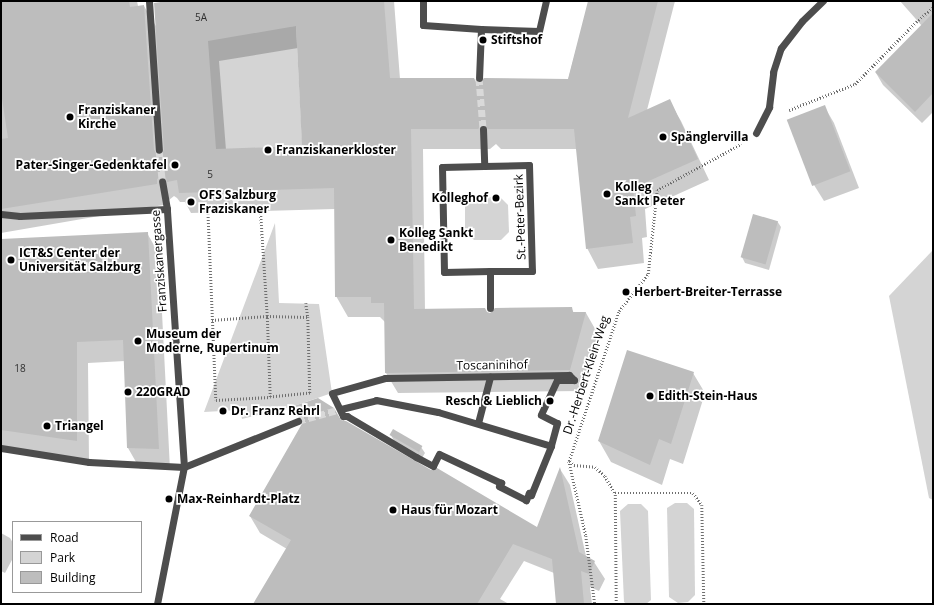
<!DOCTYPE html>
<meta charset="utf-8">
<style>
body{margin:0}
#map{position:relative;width:934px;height:605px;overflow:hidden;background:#fff;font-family:"Open Sans",sans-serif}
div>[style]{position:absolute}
.green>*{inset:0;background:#d4d4d4;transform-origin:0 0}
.shadow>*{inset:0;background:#0003}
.building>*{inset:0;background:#bdbdbd;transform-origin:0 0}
.minor-tunnel>*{height:7px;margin-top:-3.5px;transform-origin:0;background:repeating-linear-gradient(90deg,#d9d9d9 0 7px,transparent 0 10.5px)}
.path>*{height:2.5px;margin-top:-1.25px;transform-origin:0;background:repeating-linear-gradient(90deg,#6f6f6f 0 1px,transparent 0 3px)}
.minor>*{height:7px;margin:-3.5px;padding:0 3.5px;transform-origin:3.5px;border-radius:3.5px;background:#4d4d4d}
.dots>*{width:11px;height:11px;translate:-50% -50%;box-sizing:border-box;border:2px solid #fff;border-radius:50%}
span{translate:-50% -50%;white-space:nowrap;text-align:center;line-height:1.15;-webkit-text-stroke:3.5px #fff;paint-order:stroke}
.number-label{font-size:10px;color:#2f2f2f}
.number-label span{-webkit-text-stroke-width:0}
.poi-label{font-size:12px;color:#000;font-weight:700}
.left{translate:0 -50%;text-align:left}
.right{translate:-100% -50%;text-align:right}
.street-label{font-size:12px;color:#000}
.frame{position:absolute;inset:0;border:2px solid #000;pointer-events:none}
.legend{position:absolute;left:12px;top:521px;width:130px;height:72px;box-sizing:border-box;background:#fff;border:1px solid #999;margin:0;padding:5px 7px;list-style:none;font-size:12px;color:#000}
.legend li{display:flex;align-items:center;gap:8px;height:20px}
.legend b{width:20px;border:1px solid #999}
</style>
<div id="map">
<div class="green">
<div style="left:296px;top:26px;width:120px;height:89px;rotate:87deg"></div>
<div style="clip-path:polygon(473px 197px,500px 197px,508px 205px,509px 232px,501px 240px,474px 240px,465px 232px,465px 205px)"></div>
<div style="clip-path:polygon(275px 223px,279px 303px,319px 304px,332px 393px,294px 406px,242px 419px,240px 410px,204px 412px)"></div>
<div style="clip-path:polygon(933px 250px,933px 500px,929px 498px,889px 296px)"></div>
<div style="clip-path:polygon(675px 503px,687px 503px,694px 509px,695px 595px,688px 602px,678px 603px,669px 597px,667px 508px)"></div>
<div style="clip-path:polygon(628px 504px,641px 504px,648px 511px,651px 600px,646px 604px,627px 604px,624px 602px,620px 511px)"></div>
</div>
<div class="shadow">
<div style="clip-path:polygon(evenodd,1px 1px,137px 1px,138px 6px,144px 6px,157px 28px,174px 1px,394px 1px,400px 79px,479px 84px,568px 80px,589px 1px,675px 1px,647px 110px,669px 101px,681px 121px,709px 180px,645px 209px,647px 237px,642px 238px,644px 263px,598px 269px,587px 248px,577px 149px,501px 149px,496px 144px,490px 149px,423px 149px,425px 310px,491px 314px,571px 308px,574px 313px,586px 313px,598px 334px,582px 391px,398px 393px,386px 373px,386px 323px,380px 317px,348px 317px,336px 296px,335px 209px,191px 213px,185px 202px,180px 202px,177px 198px,174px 196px,169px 200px,169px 204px,1px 233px,1px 1px,298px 48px,303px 147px,226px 150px,219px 61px,298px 48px)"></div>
<div style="clip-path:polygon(900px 1px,933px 1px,933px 112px,922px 123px,883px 85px,876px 73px,922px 26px)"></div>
<div style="clip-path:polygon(824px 106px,834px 123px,859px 188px,824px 201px,814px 185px,789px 120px)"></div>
<div style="clip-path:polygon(777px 221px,781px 227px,769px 270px,745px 263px,742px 257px)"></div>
<div style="clip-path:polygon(147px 233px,159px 254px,170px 469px,140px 469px,128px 448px,125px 361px,88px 363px,89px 461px,1px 449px,1px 240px)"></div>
<div style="clip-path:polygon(693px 373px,705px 393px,683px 464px,670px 459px,662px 485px,611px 462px,599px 441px)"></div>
<div style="clip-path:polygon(298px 416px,340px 421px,538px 529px,560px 469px,570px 485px,586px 556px,594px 562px,605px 579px,599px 591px,590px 587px,592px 604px,557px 604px,554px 573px,524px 561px,500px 599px,509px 604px,255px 604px,287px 549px,260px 533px,250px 516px,303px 424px)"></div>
<div style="clip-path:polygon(391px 435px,421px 447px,425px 453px,422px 458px,394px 441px)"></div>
<div style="clip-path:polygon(1px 533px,10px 538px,13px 543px,13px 558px,5px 573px,1px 571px)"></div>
</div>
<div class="building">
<div style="clip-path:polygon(evenodd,1px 1px,129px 1px,130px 7px,144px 5px,154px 150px,159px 155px,162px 154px,164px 150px,154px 3px,167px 1px,384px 1px,390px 78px,474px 78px,476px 82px,479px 83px,484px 78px,568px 79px,588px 1px,658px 1px,628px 118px,670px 99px,698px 159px,633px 188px,636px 216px,630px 217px,633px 243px,586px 249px,574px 129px,488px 129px,483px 124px,478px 129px,411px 129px,414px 309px,485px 308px,487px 312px,490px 313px,495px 308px,572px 307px,573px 312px,586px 312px,570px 370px,385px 373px,384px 303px,371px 303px,371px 297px,335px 297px,334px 188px,179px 193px,177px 180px,167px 182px,166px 178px,162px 176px,157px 179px,157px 184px,1px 209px,1px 139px,8px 138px,1px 92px,1px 1px,296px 26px,302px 146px,216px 149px,208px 41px,296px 26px)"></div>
<div style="clip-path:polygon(933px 13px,933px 93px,915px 112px,875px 72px)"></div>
<div style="left:825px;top:105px;width:71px;height:41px;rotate:69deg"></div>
<div style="left:753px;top:214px;width:26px;height:45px;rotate:16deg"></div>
<div style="clip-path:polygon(148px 232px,159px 449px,127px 448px,123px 340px,77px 342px,77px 441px,1px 430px,1px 239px)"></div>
<div style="clip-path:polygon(627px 350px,694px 372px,671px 444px,659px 439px,650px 465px,598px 441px)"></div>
<div style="clip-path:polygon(318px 398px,334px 408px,341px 420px,346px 421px,431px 470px,437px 468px,537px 527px,560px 467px,579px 552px,595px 561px,589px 574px,581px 571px,584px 604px,556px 604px,552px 559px,513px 544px,477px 604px,253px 604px,291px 540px,249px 516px,303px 422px,301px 417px,297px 416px,294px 406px)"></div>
<div style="left:393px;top:429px;width:34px;height:7px;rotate:30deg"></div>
</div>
<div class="minor-tunnel">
<div style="left:479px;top:78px;width:51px;rotate:85.5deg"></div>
<div style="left:159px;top:150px;width:31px;rotate:84deg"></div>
<div style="left:298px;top:421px;width:45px;rotate:-15.6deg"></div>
</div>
<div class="path">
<div style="left:789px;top:110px;width:71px;rotate:-21.5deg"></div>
<div style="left:855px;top:84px;width:87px;rotate:-45.5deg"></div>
<div style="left:916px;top:22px;width:23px;rotate:-41deg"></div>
<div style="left:208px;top:208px;width:192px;rotate:87.6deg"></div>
<div style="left:216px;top:400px;width:54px;rotate:-3.2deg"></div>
<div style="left:270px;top:397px;width:81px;rotate:-92.1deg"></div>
<div style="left:267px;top:316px;width:41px;rotate:1.4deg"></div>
<div style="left:308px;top:317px;width:76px;rotate:88.5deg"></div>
<div style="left:310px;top:393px;width:40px;rotate:174.3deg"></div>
<div style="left:306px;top:303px;width:14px;rotate:82deg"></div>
<div style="left:212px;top:320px;width:55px;rotate:-4.2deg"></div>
<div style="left:267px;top:316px;width:109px;rotate:-93.7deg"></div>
<div style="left:569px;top:461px;width:158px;rotate:-71.6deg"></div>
<div style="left:619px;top:311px;width:47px;rotate:-51.9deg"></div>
<div style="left:648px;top:274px;width:84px;rotate:-83.9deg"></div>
<div style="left:657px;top:190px;width:96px;rotate:-28.7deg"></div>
<div style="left:569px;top:461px;width:77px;rotate:77.2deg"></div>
<div style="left:586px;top:536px;width:69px;rotate:82.5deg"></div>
<div style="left:570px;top:461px;width:6px;rotate:45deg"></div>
<div style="left:574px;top:465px;width:21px;rotate:5deg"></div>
<div style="left:595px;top:467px;width:13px;rotate:42deg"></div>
<div style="left:605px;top:476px;width:20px;rotate:60deg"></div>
<div style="left:616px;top:604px;width:111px;rotate:-90.5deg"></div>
<div style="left:615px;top:493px;width:78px"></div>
<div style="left:693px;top:493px;width:15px;rotate:53deg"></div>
<div style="left:702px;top:505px;width:99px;rotate:88.8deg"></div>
</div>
<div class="minor">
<div style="left:149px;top:1px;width:149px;rotate:86.2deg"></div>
<div style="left:423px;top:1px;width:24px;rotate:90deg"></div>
<div style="left:423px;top:25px;width:58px;rotate:3.9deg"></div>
<div style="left:481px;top:29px;width:49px;rotate:92.3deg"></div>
<div style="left:481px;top:29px;width:58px;rotate:2deg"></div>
<div style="left:539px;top:31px;width:31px;rotate:-77deg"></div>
<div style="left:483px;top:129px;width:37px;rotate:88deg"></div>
<div style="left:484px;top:166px;width:42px;rotate:178.6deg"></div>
<div style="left:442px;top:167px;width:105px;rotate:88.9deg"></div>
<div style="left:444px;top:272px;width:46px;rotate:-1.2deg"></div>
<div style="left:490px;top:271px;width:37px;rotate:90deg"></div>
<div style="left:756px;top:133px;width:29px;rotate:-63deg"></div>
<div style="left:769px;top:107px;width:35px;rotate:-83deg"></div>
<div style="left:773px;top:72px;width:25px;rotate:-72deg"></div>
<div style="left:781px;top:48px;width:34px;rotate:-52deg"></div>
<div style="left:802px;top:21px;width:29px;rotate:-44deg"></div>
<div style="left:484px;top:166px;width:45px;rotate:-1.3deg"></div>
<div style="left:529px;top:165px;width:106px;rotate:88.4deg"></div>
<div style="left:532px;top:271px;width:42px;rotate:180deg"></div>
<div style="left:1px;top:214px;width:19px;rotate:6deg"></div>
<div style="left:20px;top:216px;width:147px;rotate:-2.7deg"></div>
<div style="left:569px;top:375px;width:7px;rotate:45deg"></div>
<div style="left:574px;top:380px;width:17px;rotate:180deg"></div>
<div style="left:557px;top:380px;width:38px;rotate:115deg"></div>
<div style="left:541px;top:415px;width:18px;rotate:27deg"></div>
<div style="left:557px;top:423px;width:24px;rotate:105deg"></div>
<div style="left:551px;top:446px;width:53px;rotate:112.2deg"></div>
<div style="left:531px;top:495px;width:3px;rotate:-135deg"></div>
<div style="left:529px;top:493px;width:8px;rotate:113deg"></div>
<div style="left:526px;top:500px;width:30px;rotate:-153deg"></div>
<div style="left:499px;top:486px;width:4px;rotate:-56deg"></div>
<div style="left:501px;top:483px;width:68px;rotate:-154.9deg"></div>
<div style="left:439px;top:454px;width:13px;rotate:117deg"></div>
<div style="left:433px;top:466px;width:19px;rotate:-152deg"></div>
<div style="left:416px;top:457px;width:80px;rotate:-149.3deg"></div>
<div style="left:347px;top:416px;width:4px;rotate:180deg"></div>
<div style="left:343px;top:416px;width:25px;rotate:-116deg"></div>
<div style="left:332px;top:393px;width:55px;rotate:-15.8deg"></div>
<div style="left:385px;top:378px;width:184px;rotate:-0.9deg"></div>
<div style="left:341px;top:409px;width:36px;rotate:-14deg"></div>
<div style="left:376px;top:400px;width:63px;rotate:11deg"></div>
<div style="left:438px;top:412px;width:118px;rotate:16.7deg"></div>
<div style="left:478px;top:423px;width:48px;rotate:-75.4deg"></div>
<div style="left:1px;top:448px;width:89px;rotate:9deg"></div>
<div style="left:89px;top:462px;width:95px;rotate:3deg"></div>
<div style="left:184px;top:467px;width:123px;rotate:-22deg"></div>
<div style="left:157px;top:604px;width:140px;rotate:-78.9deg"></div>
<div style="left:184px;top:467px;width:259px;rotate:-93.8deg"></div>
<div style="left:167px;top:209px;width:28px;rotate:-100deg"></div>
</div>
<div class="dots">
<div style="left:483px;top:40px;background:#000"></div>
<div style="left:70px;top:117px;background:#000"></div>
<div style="left:663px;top:137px;background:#000"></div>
<div style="left:268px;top:150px;background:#000"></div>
<div style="left:175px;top:165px;background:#000"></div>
<div style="left:607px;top:194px;background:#000"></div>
<div style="left:496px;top:198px;background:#000"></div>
<div style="left:191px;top:202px;background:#000"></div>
<div style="left:391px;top:240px;background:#000"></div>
<div style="left:11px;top:260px;background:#000"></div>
<div style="left:626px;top:292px;background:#000"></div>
<div style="left:138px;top:341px;background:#000"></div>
<div style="left:128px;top:392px;background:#000"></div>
<div style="left:650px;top:396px;background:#000"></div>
<div style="left:550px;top:401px;background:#000"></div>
<div style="left:223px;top:411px;background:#000"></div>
<div style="left:47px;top:426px;background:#000"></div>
<div style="left:169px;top:499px;background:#000"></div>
<div style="left:393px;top:510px;background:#000"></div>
</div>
<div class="number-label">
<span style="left:201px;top:18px">5A</span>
<span style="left:210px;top:175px">5</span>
<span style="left:20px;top:369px">18</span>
</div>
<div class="poi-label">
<span class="left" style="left:491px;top:40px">Stiftshof</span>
<span class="left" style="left:78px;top:117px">Franziskaner<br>Kirche</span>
<span class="left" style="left:671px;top:137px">Spänglervilla</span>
<span class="left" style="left:276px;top:150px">Franziskanerkloster</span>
<span class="right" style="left:167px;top:165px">Pater-Singer-Gedenktafel</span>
<span class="left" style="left:615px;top:194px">Kolleg<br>Sankt Peter</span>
<span class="left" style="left:199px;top:202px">OFS Salzburg<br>Fraziskaner</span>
<span class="right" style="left:488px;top:198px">Kolleghof</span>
<span class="left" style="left:399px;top:240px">Kolleg Sankt<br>Benedikt</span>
<span class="left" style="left:19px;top:260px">ICT&amp;S Center der<br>Universität Salzburg</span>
<span class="left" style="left:634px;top:292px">Herbert-Breiter-Terrasse</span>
<span class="left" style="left:146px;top:341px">Museum der<br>Moderne, Rupertinum</span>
<span class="left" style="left:136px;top:392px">220GRAD</span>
<span class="left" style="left:658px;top:396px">Edith-Stein-Haus</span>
<span class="right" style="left:542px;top:401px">Resch &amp; Lieblich</span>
<span class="left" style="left:231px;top:411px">Dr. Franz Rehrl</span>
<span class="left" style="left:55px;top:426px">Triangel</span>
<span class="left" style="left:177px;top:499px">Max-Reinhardt-Platz</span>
<span class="left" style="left:401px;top:510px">Haus für Mozart</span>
</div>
<div class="street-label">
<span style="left:520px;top:217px;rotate:-92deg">St.-Peter-Bezirk</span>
<span style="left:159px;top:261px;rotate:-94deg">Franziskanergasse</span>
<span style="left:492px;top:365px;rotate:-1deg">Toscaninihof</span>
<span style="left:586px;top:375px;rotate:-72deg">Dr.-Herbert-Klein-Weg</span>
</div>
<div class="frame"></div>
<ul class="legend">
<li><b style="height:5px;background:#4d4d4d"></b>Road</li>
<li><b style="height:11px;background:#d4d4d4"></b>Park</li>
<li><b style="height:11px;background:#bdbdbd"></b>Building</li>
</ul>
</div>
